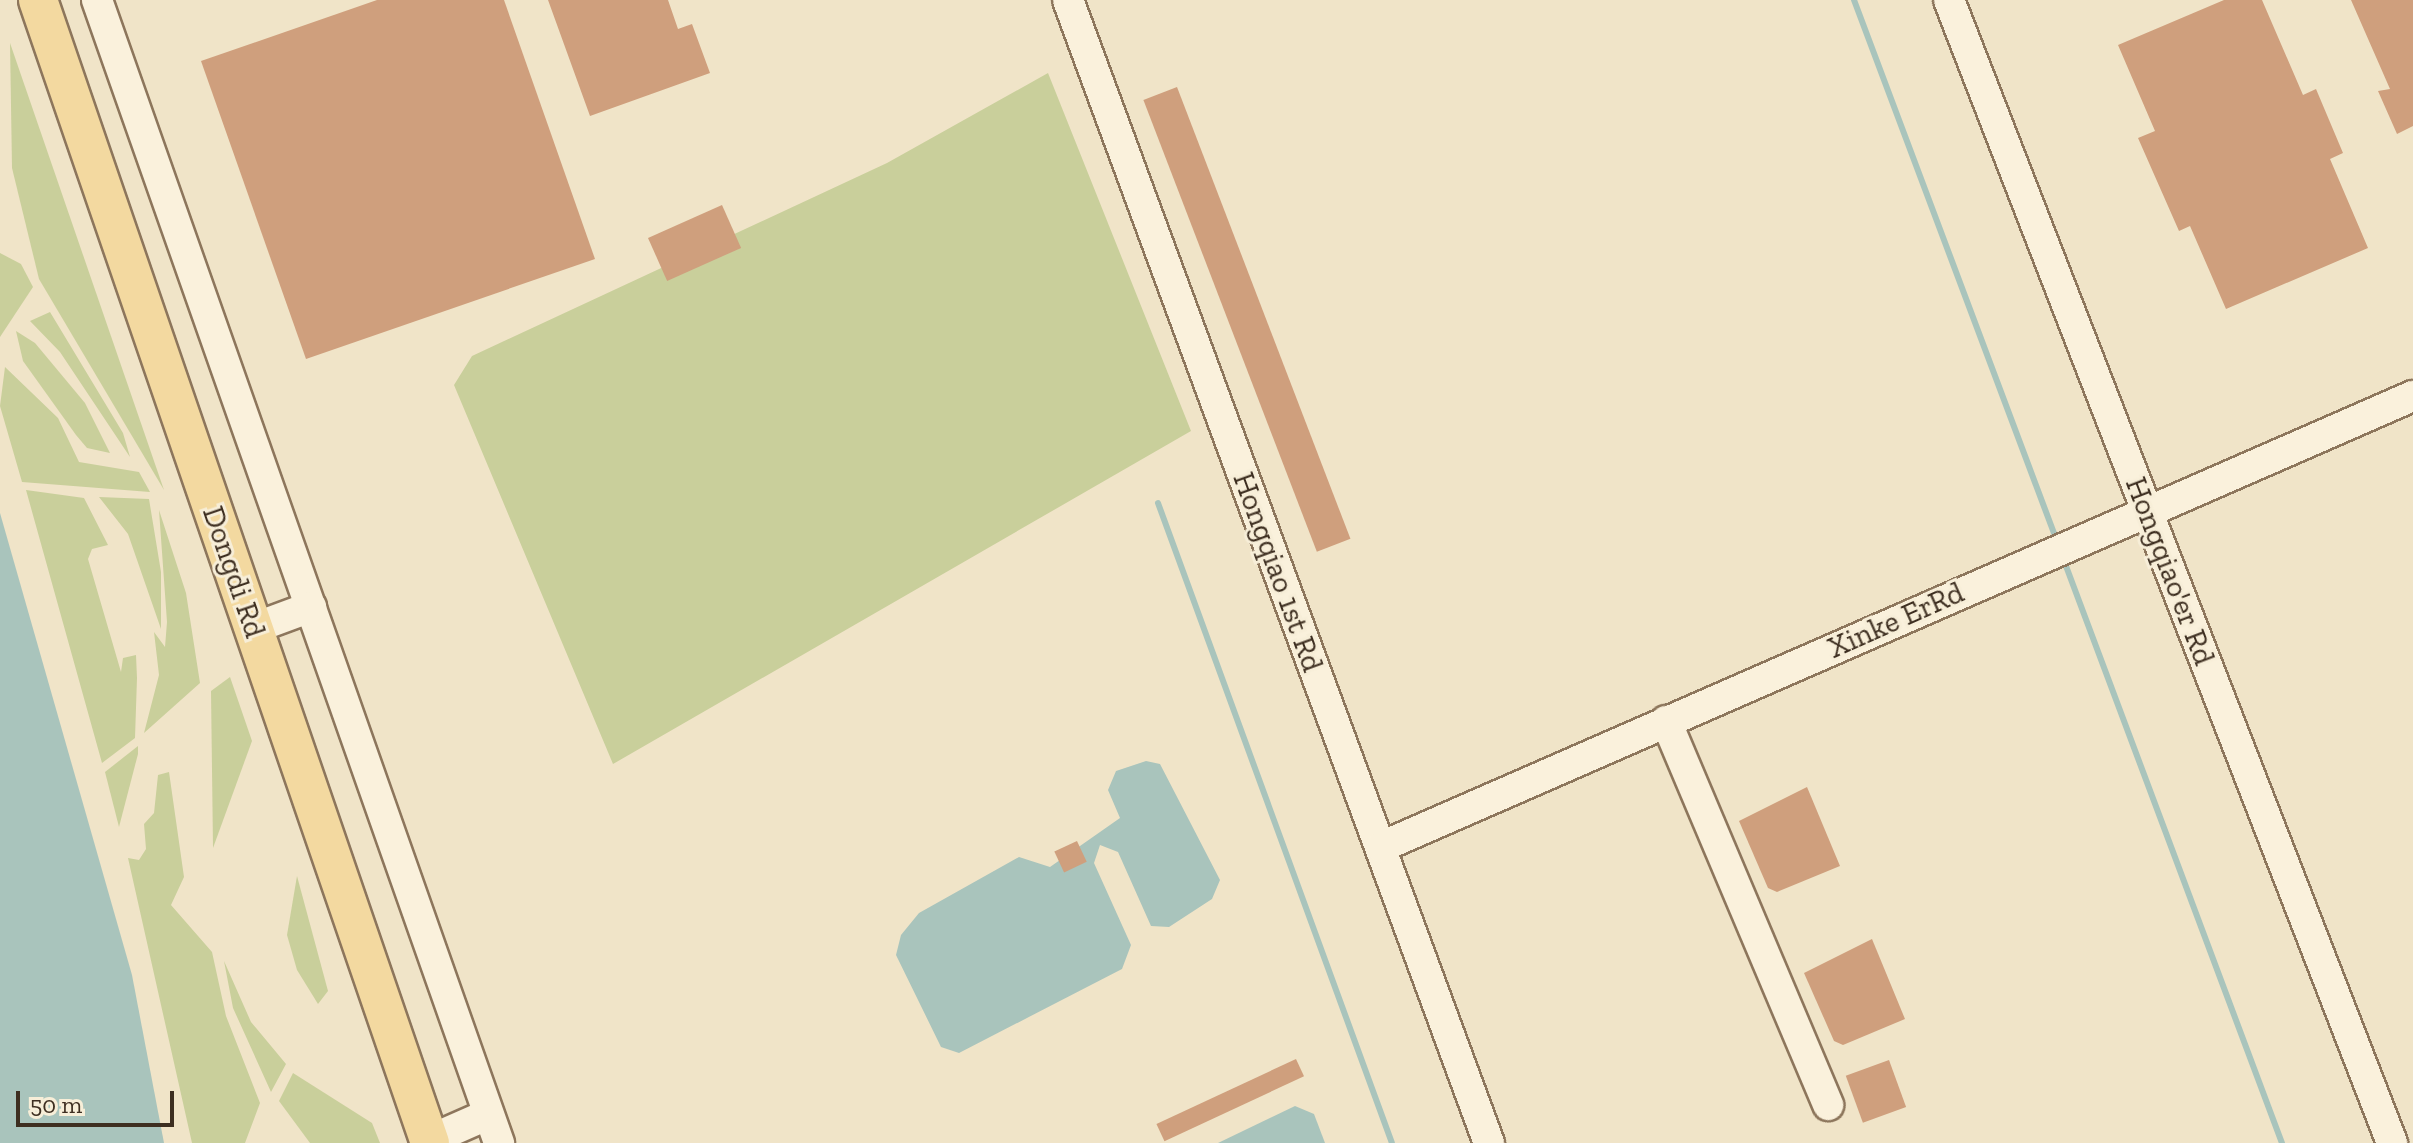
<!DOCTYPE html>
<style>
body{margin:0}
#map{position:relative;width:2413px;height:1143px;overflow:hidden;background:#f0e4c8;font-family:"Zilla Slab",serif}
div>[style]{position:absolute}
.green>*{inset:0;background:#c9cf9b}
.water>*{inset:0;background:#a9c4bc}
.stream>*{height:6px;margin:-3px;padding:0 3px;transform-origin:3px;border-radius:3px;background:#a9c4bc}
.building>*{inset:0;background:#cf9f7d;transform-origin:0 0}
.roads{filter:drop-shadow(2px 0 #8d765c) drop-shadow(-2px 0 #8d765c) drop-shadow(0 2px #8d765c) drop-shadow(0 -2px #8d765c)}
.minor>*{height:30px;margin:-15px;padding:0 15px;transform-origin:15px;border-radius:15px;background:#faf1dc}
.major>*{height:38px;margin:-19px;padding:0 19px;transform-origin:19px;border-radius:19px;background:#f3d9a0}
span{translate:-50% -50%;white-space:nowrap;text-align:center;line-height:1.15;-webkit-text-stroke:6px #f7eed8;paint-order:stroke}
.street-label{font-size:30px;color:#3d2e20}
.scale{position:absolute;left:16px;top:1091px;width:158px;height:36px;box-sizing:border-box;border:4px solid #3d2e20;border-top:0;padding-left:10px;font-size:24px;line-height:28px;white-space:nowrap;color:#3d2e20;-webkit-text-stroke:6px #f7eed8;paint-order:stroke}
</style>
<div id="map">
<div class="green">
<div style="clip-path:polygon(10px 43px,164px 490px,39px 279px,12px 168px)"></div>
<div style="clip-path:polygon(1048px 73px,1191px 431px,613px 764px,454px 385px,472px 356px,887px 163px)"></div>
<div style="clip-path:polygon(0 253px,21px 264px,33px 287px,0 337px)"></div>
<div style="clip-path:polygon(50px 312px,123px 433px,130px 457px,60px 352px,30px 321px)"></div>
<div style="clip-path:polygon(16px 331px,35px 343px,85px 403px,110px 453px,87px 448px,76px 435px,23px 361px)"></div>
<div style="clip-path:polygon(5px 367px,58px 418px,79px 462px,139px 472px,150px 492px,22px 482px,0 406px)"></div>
<div style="clip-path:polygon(26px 490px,84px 498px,108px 545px,92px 549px,88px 559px,121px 672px,123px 658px,136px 655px,137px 678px,135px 738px,102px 763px)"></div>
<div style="clip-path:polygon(99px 497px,149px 499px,161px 572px,161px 629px,128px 534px)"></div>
<div style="clip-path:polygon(159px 510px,186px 593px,200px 683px,144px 733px,159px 675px,154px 632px,165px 647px,167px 622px)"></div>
<div style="clip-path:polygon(230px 677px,252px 741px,213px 848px,211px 691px)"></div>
<div style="clip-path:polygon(138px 746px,138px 754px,119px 827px,105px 772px)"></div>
<div style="clip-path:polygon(169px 772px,184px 877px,171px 905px,212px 952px,226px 1016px,260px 1103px,245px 1143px,192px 1143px,128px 858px,139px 860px,146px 849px,144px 824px,154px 813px,158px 775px)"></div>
<div style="clip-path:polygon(297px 876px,328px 991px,318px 1004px,297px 970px,287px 935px)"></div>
<div style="clip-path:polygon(224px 961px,251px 1022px,286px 1064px,271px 1092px,233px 1008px)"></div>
<div style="clip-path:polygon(293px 1073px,372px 1123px,380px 1143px,310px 1143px,279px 1101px)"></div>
</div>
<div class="water">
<div style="clip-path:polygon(0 513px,132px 975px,164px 1143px,0 1143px)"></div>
<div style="clip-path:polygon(1146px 761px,1160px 764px,1220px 880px,1212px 899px,1169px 927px,1151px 926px,1118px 852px,1100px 845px,1094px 863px,1131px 945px,1122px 969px,959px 1053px,941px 1047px,896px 955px,901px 935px,919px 913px,1019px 857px,1050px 867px,1120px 818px,1108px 790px,1116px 771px)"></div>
<div style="clip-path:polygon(1295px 1106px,1314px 1114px,1325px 1143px,1218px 1143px)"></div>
</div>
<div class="stream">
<div style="left:1854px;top:0;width:581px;rotate:69.44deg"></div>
<div style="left:1158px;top:503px;width:681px;rotate:69.92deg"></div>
<div style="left:2063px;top:558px;width:625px;rotate:69.48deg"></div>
</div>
<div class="building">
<div style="clip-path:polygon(377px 0,504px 0,595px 259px,306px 359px,201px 61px)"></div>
<div style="clip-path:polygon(548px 0,668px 0,678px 29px,692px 24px,710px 73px,590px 116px)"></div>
<div style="clip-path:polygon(2224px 0,2262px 0,2303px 95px,2316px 89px,2343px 153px,2330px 159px,2368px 248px,2226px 309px,2190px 226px,2179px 231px,2138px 138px,2155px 131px,2118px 45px)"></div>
<div style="clip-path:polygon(2351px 0,2413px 0,2413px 126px,2397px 134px,2378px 91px,2390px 89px)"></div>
<div style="left:1177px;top:87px;width:484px;height:36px;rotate:69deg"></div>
<div style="left:722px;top:205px;width:47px;height:81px;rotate:66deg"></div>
<div style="clip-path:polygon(1807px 787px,1840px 866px,1777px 892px,1768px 888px,1739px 821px)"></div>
<div style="left:1077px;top:841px;width:23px;height:25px;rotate:65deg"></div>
<div style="clip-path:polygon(1872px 939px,1905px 1019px,1843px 1045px,1834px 1041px,1804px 973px)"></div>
<div style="left:1296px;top:1059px;width:19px;height:154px;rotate:65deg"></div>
<div style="left:1889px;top:1060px;width:50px;height:46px;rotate:70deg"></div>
</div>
<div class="roads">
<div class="minor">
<div style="left:97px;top:0;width:1212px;rotate:70.62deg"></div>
<div style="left:1068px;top:0;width:1218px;rotate:69.78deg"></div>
<div style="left:1949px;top:0;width:1226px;rotate:68.81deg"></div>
<div style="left:254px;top:628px;width:61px;rotate:-20.2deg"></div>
<div style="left:1666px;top:721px;width:417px;rotate:67.1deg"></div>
<div style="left:1381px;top:847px;width:1126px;rotate:-23.61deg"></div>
<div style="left:430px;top:1140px;width:62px;rotate:-23.7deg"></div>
</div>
<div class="major">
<div style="left:38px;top:0;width:1208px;rotate:71.07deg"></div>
</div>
</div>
<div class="street-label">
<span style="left:2170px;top:571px;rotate:69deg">Hongqiao'er Rd</span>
<span style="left:234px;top:572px;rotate:71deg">Dongdi Rd</span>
<span style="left:1278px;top:572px;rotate:70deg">Hongqiao 1st Rd</span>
<span style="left:1896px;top:620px;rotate:-24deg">Xinke ErRd</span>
</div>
<div class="scale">50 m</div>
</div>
